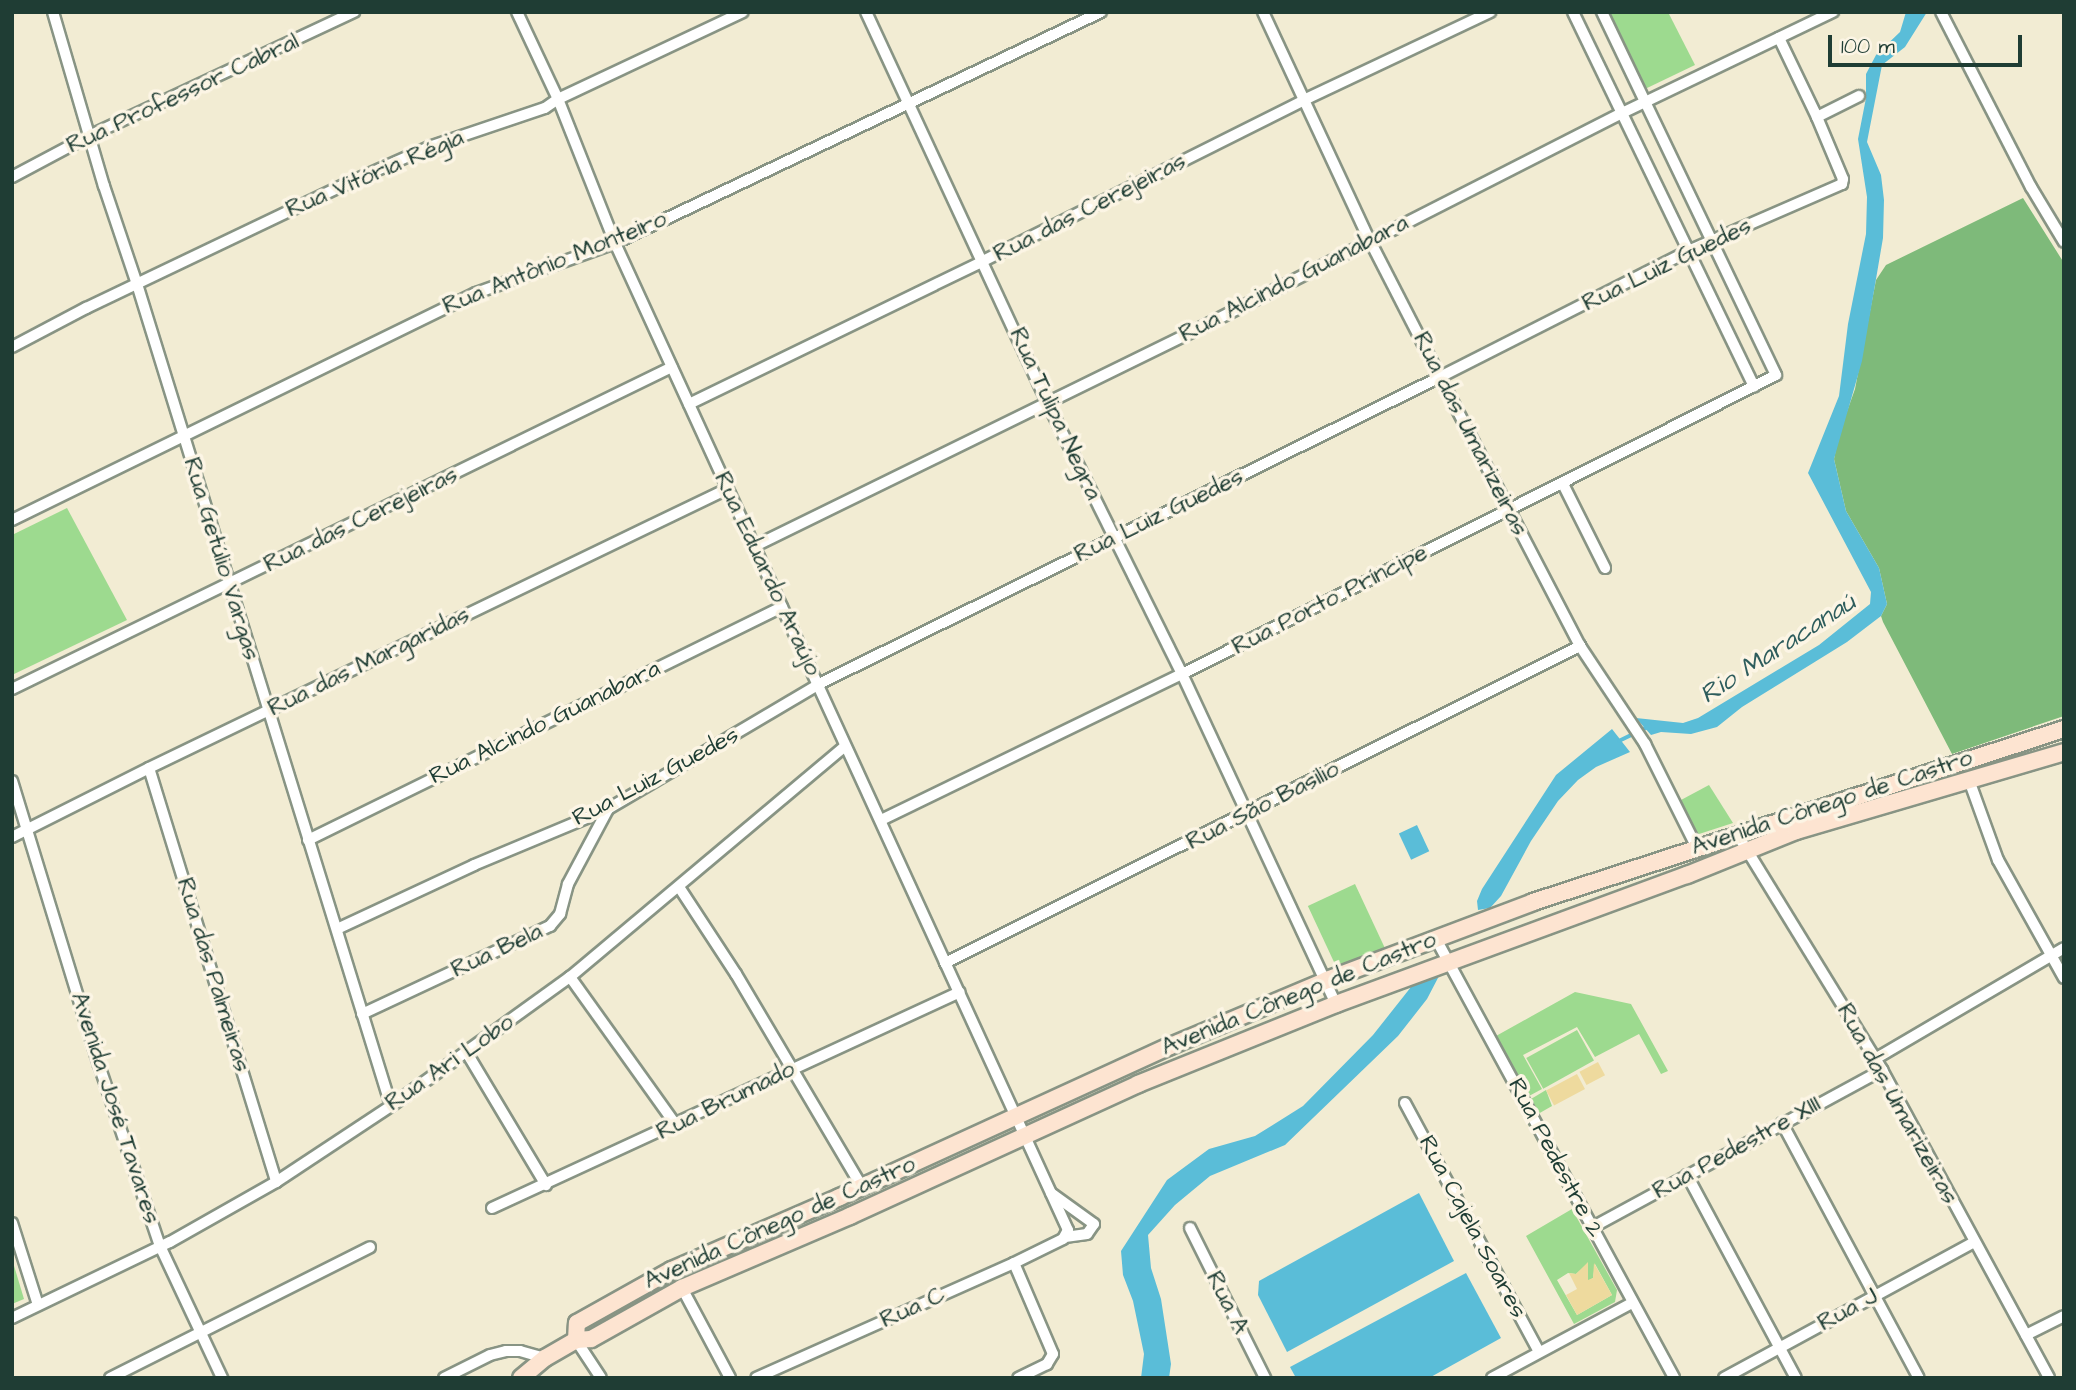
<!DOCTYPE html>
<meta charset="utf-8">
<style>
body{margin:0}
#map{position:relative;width:2076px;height:1390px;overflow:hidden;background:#f2ecd3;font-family:"Architects Daughter",sans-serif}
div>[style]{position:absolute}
.green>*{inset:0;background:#9dda8f;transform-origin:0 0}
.forest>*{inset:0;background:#7eba7a}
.sand>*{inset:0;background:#eeda9e;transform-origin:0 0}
.water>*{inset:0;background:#5abdd8;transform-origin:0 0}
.stream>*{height:3.5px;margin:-1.75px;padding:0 1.75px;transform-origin:1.75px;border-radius:1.75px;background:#5abdd8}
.roads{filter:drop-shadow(2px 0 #889484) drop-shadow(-2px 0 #889484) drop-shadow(0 2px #889484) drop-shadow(0 -2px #889484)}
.street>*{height:10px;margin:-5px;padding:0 5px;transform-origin:5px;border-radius:5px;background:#fff}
.secondary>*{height:16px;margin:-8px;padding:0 8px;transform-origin:8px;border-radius:8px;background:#fde4d1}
span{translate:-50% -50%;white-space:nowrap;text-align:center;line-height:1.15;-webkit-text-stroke:7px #fcf5e5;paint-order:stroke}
.street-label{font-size:24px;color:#1f3d34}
.water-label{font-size:26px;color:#2e5d5d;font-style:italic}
.frame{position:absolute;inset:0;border:14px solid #1f3d34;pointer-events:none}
.scale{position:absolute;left:1828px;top:35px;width:194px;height:32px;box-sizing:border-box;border:4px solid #1f3d34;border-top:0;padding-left:9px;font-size:21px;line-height:24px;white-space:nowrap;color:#1f3d34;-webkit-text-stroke:5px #fcf5e5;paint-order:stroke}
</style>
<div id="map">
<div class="green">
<div style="clip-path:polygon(1608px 12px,1668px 12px,1695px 65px,1645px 89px)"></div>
<div style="clip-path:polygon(67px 508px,127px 620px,12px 675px,12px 535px)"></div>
<div style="clip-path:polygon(1709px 785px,1733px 823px,1696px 835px,1681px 800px)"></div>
<div style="left:1355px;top:884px;width:72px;height:52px;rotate:65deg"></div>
<div style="clip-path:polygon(1575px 992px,1631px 1004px,1668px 1071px,1661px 1074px,1639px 1034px,1595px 1057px,1577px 1027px,1523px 1055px,1542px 1089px,1529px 1096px,1496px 1036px)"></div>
<div style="left:1577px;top:1030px;width:35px;height:58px;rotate:61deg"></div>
<div style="clip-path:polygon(1546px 1090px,1552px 1106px,1538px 1114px,1531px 1099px)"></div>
<div style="clip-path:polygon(evenodd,1572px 1209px,1617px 1290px,1615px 1302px,1574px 1324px,1526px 1236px,1572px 1209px,1588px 1263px,1588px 1281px,1593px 1278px,1595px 1264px,1612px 1295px,1577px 1315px,1557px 1280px,1568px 1273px,1576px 1274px,1588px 1263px)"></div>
<div style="clip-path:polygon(12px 1259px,24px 1299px,12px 1304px)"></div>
</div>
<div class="forest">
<div style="clip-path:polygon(2023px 198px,2064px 263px,2064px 716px,1952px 754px,1883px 622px,1881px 616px,1887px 604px,1879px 568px,1846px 511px,1834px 459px,1839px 434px,1855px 389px,1876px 280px,1886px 265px)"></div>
</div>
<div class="sand">
<div style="left:1598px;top:1062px;width:15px;height:21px;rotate:62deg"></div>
<div style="left:1577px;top:1074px;width:17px;height:35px;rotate:62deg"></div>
<div style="clip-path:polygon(1588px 1262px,1588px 1280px,1593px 1278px,1594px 1263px,1612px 1295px,1577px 1315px,1566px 1295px,1577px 1289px,1569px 1273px,1576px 1274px)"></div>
</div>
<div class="water">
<div style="clip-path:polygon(1906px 12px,1927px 12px,1905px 47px,1882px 65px,1867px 142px,1881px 175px,1884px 200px,1883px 238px,1862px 361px,1834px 459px,1846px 511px,1879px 568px,1887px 604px,1881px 616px,1847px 642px,1742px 707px,1717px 727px,1691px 734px,1661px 732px,1651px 735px,1636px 718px,1683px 723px,1698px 718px,1819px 645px,1870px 604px,1871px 592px,1808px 473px,1839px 396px,1848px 324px,1866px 234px,1867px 197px,1858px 139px,1866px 98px,1866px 74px,1876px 55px,1900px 32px)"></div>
<div style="clip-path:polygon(1612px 729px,1630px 752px,1596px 767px,1578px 780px,1558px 801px,1531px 841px,1501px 896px,1490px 908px,1478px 910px,1477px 901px,1482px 889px,1556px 775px)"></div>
<div style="left:1417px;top:825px;width:29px;height:20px;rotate:65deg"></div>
<div style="clip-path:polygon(1439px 976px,1427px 999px,1398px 1036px,1285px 1145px,1210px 1176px,1175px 1205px,1148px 1235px,1151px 1268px,1161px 1299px,1171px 1364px,1169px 1378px,1141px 1378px,1144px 1354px,1133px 1301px,1123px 1275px,1121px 1251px,1167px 1180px,1209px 1149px,1255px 1136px,1303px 1106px,1373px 1035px,1411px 987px)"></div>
<div style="clip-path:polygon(1419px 1193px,1454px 1261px,1287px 1352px,1258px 1295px,1259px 1281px)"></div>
<div style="clip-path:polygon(1466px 1273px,1501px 1338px,1429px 1378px,1296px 1378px,1290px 1367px)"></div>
</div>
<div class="stream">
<div style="left:1619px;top:741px;width:34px;rotate:-26deg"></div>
</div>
<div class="roads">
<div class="street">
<div style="left:53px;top:12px;width:181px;rotate:73.7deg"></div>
<div style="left:104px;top:186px;width:103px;rotate:71.4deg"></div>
<div style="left:137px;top:284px;width:860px;rotate:72.83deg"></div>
<div style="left:517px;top:12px;width:96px;rotate:64.8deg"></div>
<div style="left:558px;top:99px;width:155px;rotate:68.4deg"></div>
<div style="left:615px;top:243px;width:1086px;rotate:65.35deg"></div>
<div style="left:1068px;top:1230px;width:10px;rotate:119deg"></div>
<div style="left:1063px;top:1239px;width:55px;rotate:153.9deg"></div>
<div style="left:1014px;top:1263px;width:282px;rotate:156deg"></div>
<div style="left:866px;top:12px;width:430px;rotate:65.1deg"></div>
<div style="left:1047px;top:402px;width:304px;rotate:63.6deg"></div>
<div style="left:1182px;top:674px;width:364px;rotate:65deg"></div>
<div style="left:1263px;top:12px;width:251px;rotate:65deg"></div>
<div style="left:1369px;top:239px;width:155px;rotate:62.8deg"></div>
<div style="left:1440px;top:377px;width:303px;rotate:62.5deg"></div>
<div style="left:1580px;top:646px;width:118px;rotate:56.4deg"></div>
<div style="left:1645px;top:744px;width:114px;rotate:63.4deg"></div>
<div style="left:1573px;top:12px;width:416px;rotate:64.2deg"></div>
<div style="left:1941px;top:12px;width:197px;rotate:62.8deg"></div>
<div style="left:2031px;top:187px;width:64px;rotate:59deg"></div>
<div style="left:1817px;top:117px;width:47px;rotate:-26.6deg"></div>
<div style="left:12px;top:177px;width:87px;rotate:-28deg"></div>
<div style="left:89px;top:136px;width:293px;rotate:-25.1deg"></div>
<div style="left:12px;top:347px;width:84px;rotate:-27.8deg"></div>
<div style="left:86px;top:308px;width:288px;rotate:-25.5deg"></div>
<div style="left:346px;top:184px;width:91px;rotate:-24deg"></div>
<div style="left:429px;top:147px;width:122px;rotate:-18.6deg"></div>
<div style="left:545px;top:108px;width:16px;rotate:-35deg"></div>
<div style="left:558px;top:99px;width:204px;rotate:-25.2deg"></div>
<div style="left:689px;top:404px;width:327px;rotate:-25.9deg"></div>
<div style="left:983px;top:261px;width:361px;rotate:-26.6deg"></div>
<div style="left:1306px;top:99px;width:204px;rotate:-25.3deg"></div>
<div style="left:1563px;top:484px;width:94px;rotate:63.4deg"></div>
<div style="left:12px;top:520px;width:517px;rotate:-26.07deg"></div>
<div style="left:476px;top:293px;width:148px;rotate:-19.8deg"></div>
<div style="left:615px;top:243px;width:538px;rotate:-25.42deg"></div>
<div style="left:755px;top:546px;width:498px;rotate:-26.1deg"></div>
<div style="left:1202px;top:327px;width:474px;rotate:-27deg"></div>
<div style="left:1624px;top:112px;width:232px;rotate:-25.6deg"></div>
<div style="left:12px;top:689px;width:734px;rotate:-26.01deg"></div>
<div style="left:149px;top:768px;width:433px;rotate:72.9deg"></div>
<div style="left:1969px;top:780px;width:85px;rotate:70.1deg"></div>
<div style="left:1998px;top:860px;width:135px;rotate:60.8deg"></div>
<div style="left:12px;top:781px;width:297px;rotate:73deg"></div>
<div style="left:99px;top:1065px;width:191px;rotate:71.4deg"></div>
<div style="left:160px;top:1246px;width:146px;rotate:64.8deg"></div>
<div style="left:881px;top:820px;width:335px;rotate:-25.9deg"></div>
<div style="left:1182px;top:674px;width:665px;rotate:-26.72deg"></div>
<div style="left:1776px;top:375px;width:403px;rotate:-115.6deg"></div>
<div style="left:1737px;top:834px;width:277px;rotate:58.4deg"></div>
<div style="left:1882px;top:1070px;width:350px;rotate:61.5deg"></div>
<div style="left:12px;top:837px;width:153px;rotate:-26.7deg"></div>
<div style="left:149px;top:768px;width:642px;rotate:-25.77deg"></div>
<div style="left:308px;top:840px;width:528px;rotate:-26.18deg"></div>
<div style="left:679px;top:887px;width:104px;rotate:56.8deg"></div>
<div style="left:736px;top:974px;width:247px;rotate:59.4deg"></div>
<div style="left:337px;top:929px;width:151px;rotate:-25deg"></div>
<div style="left:474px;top:865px;width:145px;rotate:-22.7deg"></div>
<div style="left:608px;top:809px;width:245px;rotate:-30.6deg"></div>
<div style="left:819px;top:684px;width:693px;rotate:-26.31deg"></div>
<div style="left:1440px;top:377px;width:278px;rotate:-26.9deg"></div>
<div style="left:1688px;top:251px;width:168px;rotate:-23.5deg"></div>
<div style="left:1842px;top:184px;width:5px;rotate:-79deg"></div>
<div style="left:1843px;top:179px;width:67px;rotate:-112.8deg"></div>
<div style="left:1817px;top:117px;width:88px;rotate:-115.7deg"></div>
<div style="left:1436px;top:939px;width:499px;rotate:61.5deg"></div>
<div style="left:945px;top:963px;width:710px;rotate:-26.53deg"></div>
<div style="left:570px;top:977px;width:182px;rotate:54.4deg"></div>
<div style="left:362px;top:1014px;width:208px;rotate:-25.1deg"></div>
<div style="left:550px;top:926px;width:16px;rotate:-50deg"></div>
<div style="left:560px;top:914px;width:31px;rotate:-75deg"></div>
<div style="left:568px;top:884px;width:85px;rotate:-61.9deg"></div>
<div style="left:467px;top:1053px;width:154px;rotate:59.1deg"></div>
<div style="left:1875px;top:1059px;width:219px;rotate:-30.4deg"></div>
<div style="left:1405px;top:1103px;width:283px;rotate:61.7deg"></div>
<div style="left:1782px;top:1123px;width:289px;rotate:61.8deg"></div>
<div style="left:1687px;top:1175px;width:230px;rotate:61.8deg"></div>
<div style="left:1051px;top:1193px;width:53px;rotate:35.8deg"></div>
<div style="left:1094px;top:1224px;width:12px;rotate:125deg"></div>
<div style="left:1087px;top:1234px;width:22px;rotate:172deg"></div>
<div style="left:492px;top:1208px;width:515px;rotate:-24.78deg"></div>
<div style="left:12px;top:1223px;width:86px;rotate:72.4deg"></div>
<div style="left:1593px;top:1227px;width:329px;rotate:-28.5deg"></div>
<div style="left:1190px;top:1228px;width:168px;rotate:63.4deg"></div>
<div style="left:1014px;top:1263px;width:99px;rotate:66.8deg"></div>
<div style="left:1053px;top:1354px;width:12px;rotate:121deg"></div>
<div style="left:1047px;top:1364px;width:32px;rotate:154deg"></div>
<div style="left:682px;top:1288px;width:102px;rotate:61.9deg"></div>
<div style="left:12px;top:1318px;width:175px;rotate:-25.7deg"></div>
<div style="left:170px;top:1242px;width:122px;rotate:-29.5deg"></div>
<div style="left:276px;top:1182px;width:138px;rotate:-33.5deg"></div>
<div style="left:391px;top:1106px;width:221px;rotate:-35.8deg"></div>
<div style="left:570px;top:977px;width:359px;rotate:-40deg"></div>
<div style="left:2026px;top:1335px;width:42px;rotate:-26.6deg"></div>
<div style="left:576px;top:1340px;width:45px;rotate:56.7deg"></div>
<div style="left:110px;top:1378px;width:291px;rotate:-26.7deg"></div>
<div style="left:444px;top:1378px;width:51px;rotate:-26.6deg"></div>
<div style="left:490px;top:1355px;width:16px;rotate:-14deg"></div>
<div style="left:506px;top:1351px;width:14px"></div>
<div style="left:520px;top:1351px;width:26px;rotate:16deg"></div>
<div style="left:1492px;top:1378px;width:159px;rotate:-28.2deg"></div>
<div style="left:1724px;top:1378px;width:283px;rotate:-28.5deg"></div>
</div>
<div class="secondary">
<div style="left:576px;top:1340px;width:17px;rotate:-87deg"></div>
<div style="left:577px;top:1323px;width:109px;rotate:-29.2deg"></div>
<div style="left:672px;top:1270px;width:183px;rotate:-23.5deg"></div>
<div style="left:840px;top:1197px;width:361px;rotate:-24.6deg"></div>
<div style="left:1168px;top:1047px;width:173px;rotate:-22.8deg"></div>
<div style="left:1327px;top:980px;width:220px;rotate:-20.7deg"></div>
<div style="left:1533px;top:902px;width:558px;rotate:-18.05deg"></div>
<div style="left:521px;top:1378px;width:31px;rotate:-40deg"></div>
<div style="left:545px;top:1358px;width:36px;rotate:-30deg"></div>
<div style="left:576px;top:1340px;width:15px;rotate:-4deg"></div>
<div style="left:591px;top:1339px;width:104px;rotate:-29.3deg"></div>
<div style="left:682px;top:1288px;width:183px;rotate:-23.2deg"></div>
<div style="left:850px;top:1216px;width:317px;rotate:-24.6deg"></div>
<div style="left:1138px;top:1084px;width:214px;rotate:-22deg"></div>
<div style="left:1336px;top:1004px;width:374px;rotate:-20.2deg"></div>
<div style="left:1687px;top:875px;width:118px;rotate:-22deg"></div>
<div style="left:1796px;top:831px;width:279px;rotate:-16.4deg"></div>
</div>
</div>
<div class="street-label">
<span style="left:183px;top:94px;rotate:-25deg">Rua Professor Cabral</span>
<span style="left:375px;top:174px;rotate:-23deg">Rua Vitória Régia</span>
<span style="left:1090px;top:208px;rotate:-27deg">Rua das Cerejeiras</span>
<span style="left:555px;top:263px;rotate:-22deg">Rua Antônio Monteiro</span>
<span style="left:1667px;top:265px;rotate:-26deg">Rua Luiz Guedes</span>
<span style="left:1294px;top:279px;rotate:-27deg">Rua Alcindo Guanabara</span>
<span style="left:1055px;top:414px;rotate:65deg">Rua Tulipa Negra</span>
<span style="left:1470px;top:434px;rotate:63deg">Rua das Umarizeiras</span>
<span style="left:1159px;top:516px;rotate:-26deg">Rua Luiz Guedes</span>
<span style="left:361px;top:520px;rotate:-26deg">Rua das Cerejeiras</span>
<span style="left:221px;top:559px;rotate:73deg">Rua Getúlio Vargas</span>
<span style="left:767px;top:574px;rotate:65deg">Rua Eduardo Araújo</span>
<span style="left:1330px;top:600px;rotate:-27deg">Rua Porto Príncipe</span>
<span style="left:369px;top:662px;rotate:-26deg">Rua das Margaridas</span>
<span style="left:545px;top:723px;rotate:-26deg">Rua Alcindo Guanabara</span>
<span style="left:656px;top:777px;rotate:-28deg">Rua Luiz Guedes</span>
<span style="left:1832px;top:803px;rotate:-18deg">Avenida Cônego de Castro</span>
<span style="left:1263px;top:806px;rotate:-27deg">Rua São Basilio</span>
<span style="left:497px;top:951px;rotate:-25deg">Rua Bela</span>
<span style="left:213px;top:975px;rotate:73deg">Rua das Palmeiras</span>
<span style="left:1299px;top:994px;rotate:-22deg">Avenida Cônego de Castro</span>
<span style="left:450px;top:1063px;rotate:-35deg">Rua Ari Lobo</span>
<span style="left:726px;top:1101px;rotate:-26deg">Rua Brumado</span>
<span style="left:1897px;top:1104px;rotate:61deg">Rua das Umarizeiras</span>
<span style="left:115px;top:1108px;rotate:72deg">Avenida José Tavares</span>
<span style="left:1737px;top:1148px;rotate:-29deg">Rua Pedestre XIII</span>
<span style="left:1555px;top:1158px;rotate:62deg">Rua Pedestre 2</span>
<span style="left:780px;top:1223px;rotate:-24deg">Avenida Cônego de Castro</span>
<span style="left:1472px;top:1227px;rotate:62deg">Rua Cajela Soares</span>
<span style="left:1227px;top:1303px;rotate:63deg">Rua A</span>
<span style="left:913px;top:1308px;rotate:-24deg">Rua C</span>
<span style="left:1848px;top:1310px;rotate:-29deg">Rua J</span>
</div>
<div class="water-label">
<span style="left:1778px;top:649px;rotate:-33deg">Rio Maracanaú</span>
</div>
<div class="frame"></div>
<div class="scale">100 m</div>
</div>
